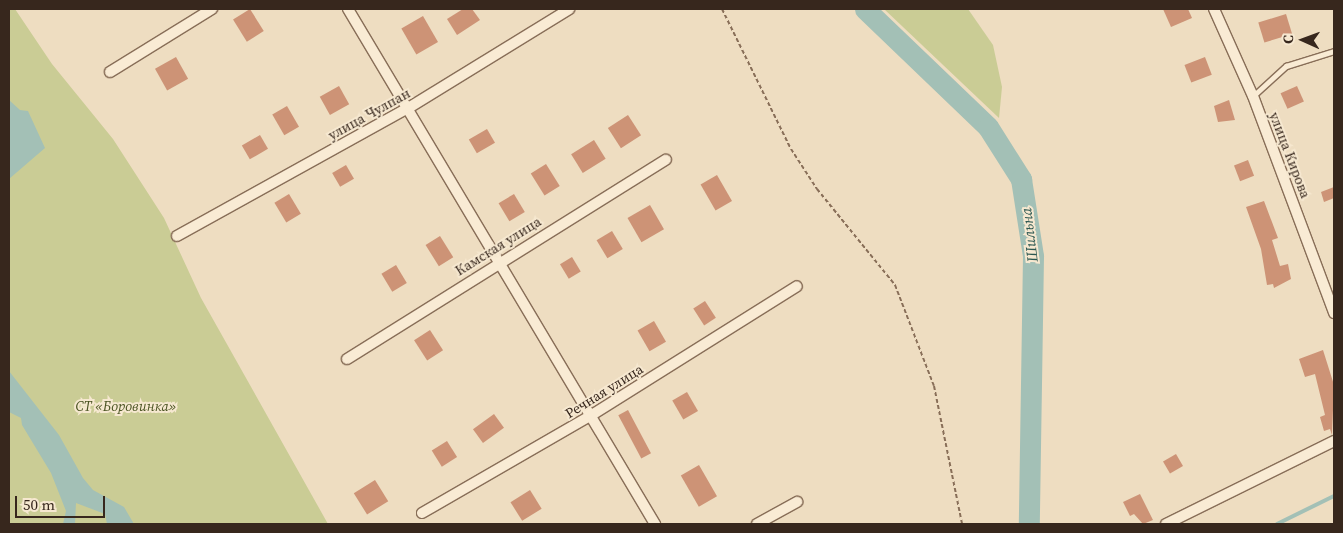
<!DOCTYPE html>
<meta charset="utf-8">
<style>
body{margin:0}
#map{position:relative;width:1343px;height:533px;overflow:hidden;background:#eeddc1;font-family:"Source Serif 4",serif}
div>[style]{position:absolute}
.green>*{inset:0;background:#cacc95}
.water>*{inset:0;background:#a3c0b6}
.stream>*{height:4px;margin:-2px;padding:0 2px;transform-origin:2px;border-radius:2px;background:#a3c0b6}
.river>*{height:21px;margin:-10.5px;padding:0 10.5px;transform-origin:10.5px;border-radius:10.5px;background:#a3c0b6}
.building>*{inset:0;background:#cd9376;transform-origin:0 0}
.path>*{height:2px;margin-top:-1px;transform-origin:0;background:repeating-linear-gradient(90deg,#886e58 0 4px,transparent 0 6.5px)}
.roads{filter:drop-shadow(1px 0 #886e58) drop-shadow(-1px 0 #886e58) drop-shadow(0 1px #886e58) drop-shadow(0 -1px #886e58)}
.lane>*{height:5px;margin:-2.5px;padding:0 2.5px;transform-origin:2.5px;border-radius:2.5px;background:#f9ebd4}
.street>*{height:10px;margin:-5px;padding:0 5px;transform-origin:5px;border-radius:5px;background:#f9ebd4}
span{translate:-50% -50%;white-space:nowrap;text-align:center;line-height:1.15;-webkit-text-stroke:4px #f6e8d0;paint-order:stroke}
.street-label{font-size:14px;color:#37271d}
.park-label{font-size:14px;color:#4b5423;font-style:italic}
.water-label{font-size:15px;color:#2c5751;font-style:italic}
.frame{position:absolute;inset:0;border:10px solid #37271d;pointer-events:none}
.north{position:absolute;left:1278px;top:15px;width:50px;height:50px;-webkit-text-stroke:4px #f6e8d0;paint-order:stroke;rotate:272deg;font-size:14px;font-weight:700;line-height:20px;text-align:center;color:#37271d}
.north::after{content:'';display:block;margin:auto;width:18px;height:22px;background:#37271d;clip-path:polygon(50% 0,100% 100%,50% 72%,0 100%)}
.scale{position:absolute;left:15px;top:496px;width:90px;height:22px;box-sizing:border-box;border:2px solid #37271d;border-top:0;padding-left:6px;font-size:15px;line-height:18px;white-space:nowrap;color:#37271d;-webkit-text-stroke:4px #f6e8d0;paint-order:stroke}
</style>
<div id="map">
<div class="green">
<div style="clip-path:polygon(9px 9px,15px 9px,52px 64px,113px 139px,164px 218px,201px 298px,328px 524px,9px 524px)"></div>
<div style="clip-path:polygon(884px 9px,968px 9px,993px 45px,1002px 87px,999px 118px)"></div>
</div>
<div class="water">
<div style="clip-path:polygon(9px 100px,20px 110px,28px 111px,45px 148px,9px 179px)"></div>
<div style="clip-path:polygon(9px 371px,59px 435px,83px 478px,93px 490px,124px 507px,134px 524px,107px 524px,105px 514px,76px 503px,75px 524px,63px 524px,66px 511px,51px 473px,22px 425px,21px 418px,9px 412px)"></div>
</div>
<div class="stream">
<div style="left:1277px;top:524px;width:64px;rotate:-26.2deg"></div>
</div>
<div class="river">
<div style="left:865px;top:9px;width:170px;rotate:43.8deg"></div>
<div style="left:988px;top:127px;width:62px;rotate:57.6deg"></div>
<div style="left:1021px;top:179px;width:78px;rotate:81.1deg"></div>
<div style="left:1033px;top:256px;width:268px;rotate:90.9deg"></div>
</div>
<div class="building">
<div style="left:250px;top:9px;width:26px;height:20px;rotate:58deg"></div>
<div style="clip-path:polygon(463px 9px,472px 9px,480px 20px,457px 35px,447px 19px)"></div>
<div style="clip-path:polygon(1163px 9px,1188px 9px,1192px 18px,1171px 27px)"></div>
<div style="left:1286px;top:14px;width:21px;height:29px;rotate:73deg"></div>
<div style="left:423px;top:16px;width:30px;height:25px;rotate:60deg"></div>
<div style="left:176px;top:57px;width:25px;height:24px;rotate:61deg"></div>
<div style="left:1205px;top:57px;width:19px;height:22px;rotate:69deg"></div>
<div style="left:339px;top:86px;width:21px;height:22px;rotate:61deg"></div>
<div style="left:1297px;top:86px;width:17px;height:18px;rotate:66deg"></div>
<div style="clip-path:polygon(1229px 100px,1235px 120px,1218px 122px,1214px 106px)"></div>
<div style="left:287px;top:106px;width:24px;height:17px;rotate:60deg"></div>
<div style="left:628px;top:115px;width:24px;height:24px;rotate:57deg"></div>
<div style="left:487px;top:129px;width:16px;height:21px;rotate:60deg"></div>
<div style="left:260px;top:135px;width:16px;height:21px;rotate:60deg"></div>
<div style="left:594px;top:140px;width:22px;height:27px;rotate:58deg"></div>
<div style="left:1248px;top:160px;width:17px;height:15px;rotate:69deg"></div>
<div style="left:546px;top:164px;width:26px;height:18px;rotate:58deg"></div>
<div style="left:346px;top:165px;width:16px;height:16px;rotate:60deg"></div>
<div style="left:717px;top:175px;width:30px;height:19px;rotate:60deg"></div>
<div style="clip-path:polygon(1334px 187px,1334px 198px,1324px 202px,1321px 192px)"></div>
<div style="left:289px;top:194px;width:23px;height:17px;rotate:59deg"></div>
<div style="left:514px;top:194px;width:21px;height:18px;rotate:59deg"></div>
<div style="clip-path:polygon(1264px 201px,1278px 238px,1272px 240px,1280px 266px,1288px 264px,1291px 279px,1274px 288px,1273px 284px,1267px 285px,1261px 249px,1246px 207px)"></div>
<div style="left:650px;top:205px;width:28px;height:26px;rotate:60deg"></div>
<div style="left:612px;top:231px;width:21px;height:18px;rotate:59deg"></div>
<div style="left:440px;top:236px;width:25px;height:17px;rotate:58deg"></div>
<div style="left:572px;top:257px;width:17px;height:14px;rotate:59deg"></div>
<div style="left:396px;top:265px;width:21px;height:17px;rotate:59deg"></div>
<div style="left:705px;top:301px;width:20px;height:14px;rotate:57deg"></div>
<div style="left:654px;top:321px;width:24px;height:19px;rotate:60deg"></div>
<div style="left:430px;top:330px;width:24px;height:19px;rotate:57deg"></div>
<div style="clip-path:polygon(1323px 350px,1334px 385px,1332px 435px,1330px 429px,1324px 431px,1320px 417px,1325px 415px,1315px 374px,1305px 377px,1299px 359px)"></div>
<div style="left:687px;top:392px;width:22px;height:17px;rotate:60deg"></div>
<div style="left:628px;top:410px;width:49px;height:11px;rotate:62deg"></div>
<div style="left:494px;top:414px;width:17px;height:26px;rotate:54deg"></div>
<div style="left:447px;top:441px;width:19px;height:18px;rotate:58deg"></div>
<div style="left:1176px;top:454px;width:14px;height:15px;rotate:60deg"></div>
<div style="left:699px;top:465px;width:36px;height:21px;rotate:60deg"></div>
<div style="left:375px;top:480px;width:25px;height:25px;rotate:58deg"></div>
<div style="left:530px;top:490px;width:22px;height:23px;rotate:58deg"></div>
<div style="clip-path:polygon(1140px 494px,1153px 520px,1143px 524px,1134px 514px,1130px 516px,1123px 502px)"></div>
</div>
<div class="path">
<div style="left:722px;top:9px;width:156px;rotate:63.8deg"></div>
<div style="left:791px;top:149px;width:48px;rotate:57deg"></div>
<div style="left:817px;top:189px;width:124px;rotate:50.9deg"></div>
<div style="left:895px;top:285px;width:108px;rotate:68.9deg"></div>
<div style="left:934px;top:386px;width:141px;rotate:78.5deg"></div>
</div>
<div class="roads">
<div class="lane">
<div style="left:1253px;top:96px;width:45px;rotate:-42.3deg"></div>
<div style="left:1286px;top:66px;width:50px;rotate:-17.4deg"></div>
</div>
<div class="street">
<div style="left:348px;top:9px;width:600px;rotate:59.2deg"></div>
<div style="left:1214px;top:9px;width:95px;rotate:65.9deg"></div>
<div style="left:1253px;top:96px;width:232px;rotate:69.5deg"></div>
<div style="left:110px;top:72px;width:120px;rotate:-31.7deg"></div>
<div style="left:177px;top:236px;width:266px;rotate:-29deg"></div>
<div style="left:410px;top:107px;width:187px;rotate:-31.6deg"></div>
<div style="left:347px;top:359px;width:376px;rotate:-32deg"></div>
<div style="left:422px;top:513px;width:194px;rotate:-30deg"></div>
<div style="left:590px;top:416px;width:244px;rotate:-32.1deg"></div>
<div style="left:757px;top:524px;width:46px;rotate:-28.8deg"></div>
<div style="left:1166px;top:524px;width:187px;rotate:-26.3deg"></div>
</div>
</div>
<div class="street-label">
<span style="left:369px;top:114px;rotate:-29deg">улица Чулпан</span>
<span style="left:1290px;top:155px;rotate:69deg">улица Кирова</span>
<span style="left:498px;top:246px;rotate:-32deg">Камская улица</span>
<span style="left:604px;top:391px;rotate:-32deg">Речная улица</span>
</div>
<div class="park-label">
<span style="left:126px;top:406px">СТ «Боровинка»</span>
</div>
<div class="water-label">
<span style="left:1029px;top:235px;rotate:-97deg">Шильна</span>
</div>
<div class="frame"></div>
<div class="north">С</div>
<div class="scale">50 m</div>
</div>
